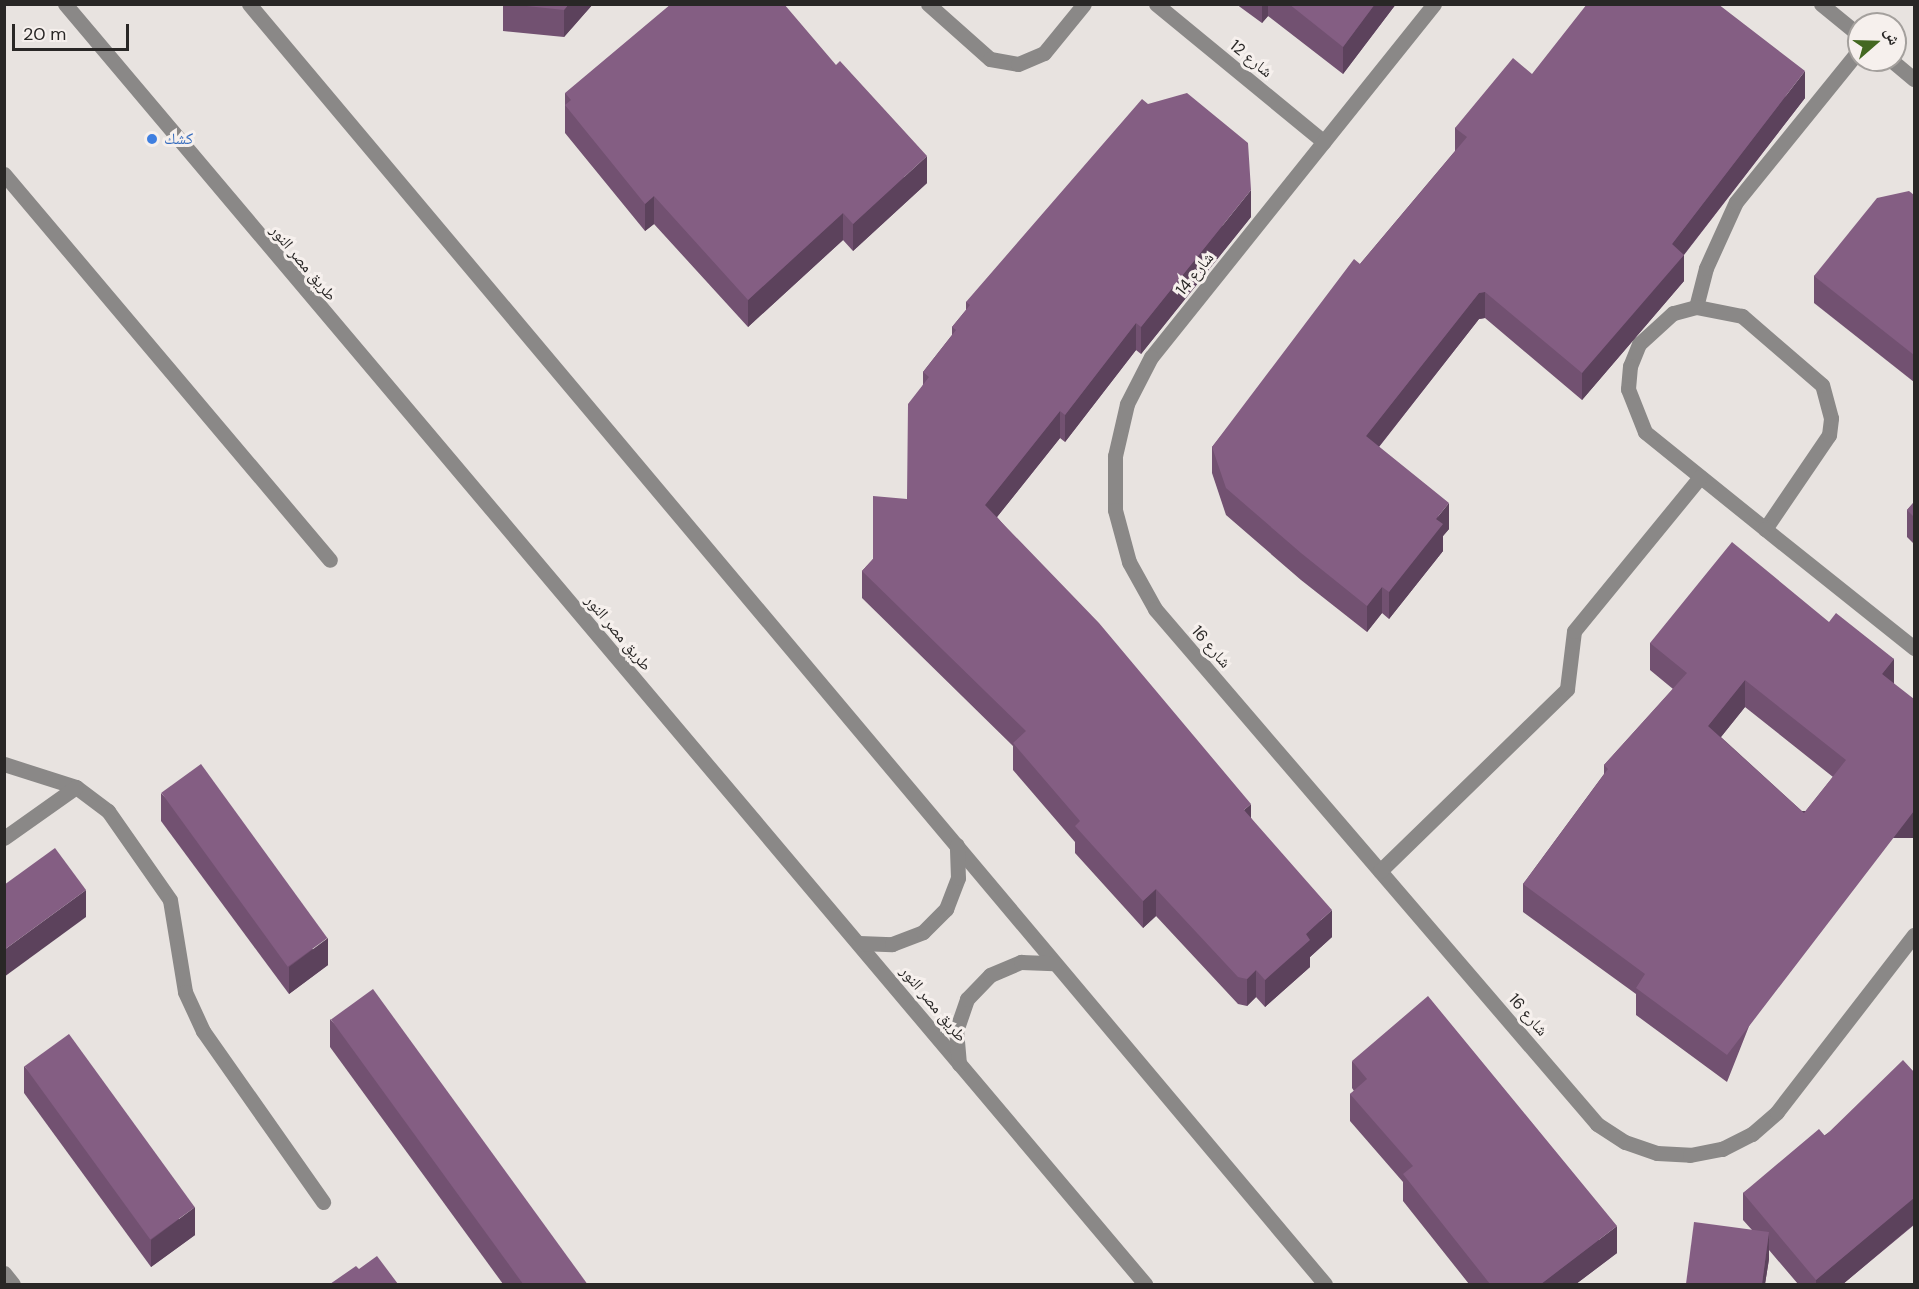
<!DOCTYPE html>
<meta charset="utf-8">
<style>
body{margin:0}
#map{position:relative;width:1919px;height:1289px;overflow:hidden;background:#e8e3e0;font-family:"DM Sans","Noto Naskh Arabic",sans-serif}
div>[style]{position:absolute}
.minor>*{height:15px;margin:-7.5px;padding:0 7.5px;transform-origin:7.5px;border-radius:7.5px;background:#8a8887}
.wall>*{inset:0;background:#725171}
.shaded-wall>*{inset:0;background:#5c425c;transform-origin:0 0}
.building>*{inset:0;background:#845e83;transform-origin:0 0}
.dots>*{width:16px;height:16px;translate:-50% -50%;box-sizing:border-box;border:3px solid #f6f0ed;border-radius:50%}
span{translate:-50% -50%;white-space:nowrap;text-align:center;line-height:1.15;-webkit-text-stroke:6px #f6f0ed;paint-order:stroke}
.street-label{font-size:16px;color:#292726}
.shop-label{font-size:16px;color:#366cbe}
.left{translate:0 -50%;text-align:left}
.frame{position:absolute;inset:0;border:6px solid #292726;pointer-events:none}
.north{position:absolute;left:1847px;top:12px;width:60px;height:60px;box-sizing:border-box;background:#f6f0ed;border:2px solid #a4a09d;border-radius:50%;rotate:70deg;font-size:16px;font-weight:700;line-height:24px;text-align:center;color:#292726}
.north::after{content:'';display:block;margin:auto;width:21px;height:27px;background:#436821;clip-path:polygon(50% 0,100% 100%,50% 72%,0 100%)}
.scale{position:absolute;left:12px;top:24px;width:117px;height:27px;box-sizing:border-box;border:3px solid #292726;border-top:0;padding-left:8px;font-size:18px;line-height:21px;white-space:nowrap;color:#292726;-webkit-text-stroke:4px #f6f0ed;paint-order:stroke}
</style>
<div id="map">
<div class="minor">
<div style="left:65px;top:4px;width:1675px;rotate:49.84deg"></div>
<div style="left:249px;top:4px;width:1672px;rotate:49.95deg"></div>
<div style="left:928px;top:4px;width:83px;rotate:41.6deg"></div>
<div style="left:990px;top:59px;width:28px;rotate:10deg"></div>
<div style="left:1018px;top:64px;width:28px;rotate:-23deg"></div>
<div style="left:1044px;top:53px;width:63px;rotate:-50.8deg"></div>
<div style="left:1156px;top:4px;width:217px;rotate:39.4deg"></div>
<div style="left:1434px;top:4px;width:452px;rotate:128.7deg"></div>
<div style="left:1151px;top:357px;width:53px;rotate:117.1deg"></div>
<div style="left:1127px;top:404px;width:53px;rotate:103deg"></div>
<div style="left:1115px;top:456px;width:54px;rotate:90deg"></div>
<div style="left:1115px;top:510px;width:54px;rotate:74.9deg"></div>
<div style="left:1129px;top:562px;width:54px;rotate:61deg"></div>
<div style="left:1155px;top:609px;width:679px;rotate:49.36deg"></div>
<div style="left:1597px;top:1124px;width:33px;rotate:33deg"></div>
<div style="left:1625px;top:1142px;width:34px;rotate:19deg"></div>
<div style="left:1657px;top:1153px;width:33px;rotate:3deg"></div>
<div style="left:1690px;top:1155px;width:33px;rotate:-11deg"></div>
<div style="left:1722px;top:1149px;width:34px;rotate:-27deg"></div>
<div style="left:1752px;top:1134px;width:33px;rotate:-41deg"></div>
<div style="left:1777px;top:1112px;width:224px;rotate:-52.3deg"></div>
<div style="left:1821px;top:4px;width:49px;rotate:39.2deg"></div>
<div style="left:1891px;top:60px;width:30px;rotate:40deg"></div>
<div style="left:4px;top:174px;width:505px;rotate:49.82deg"></div>
<div style="left:1696px;top:307px;width:40px;rotate:-75.6deg"></div>
<div style="left:1706px;top:268px;width:72px;rotate:-65.6deg"></div>
<div style="left:1736px;top:202px;width:196px;rotate:-51deg"></div>
<div style="left:1765px;top:529px;width:114px;rotate:-55.8deg"></div>
<div style="left:1829px;top:435px;width:17px;rotate:-83deg"></div>
<div style="left:1831px;top:418px;width:34px;rotate:-105deg"></div>
<div style="left:1822px;top:385px;width:106px;rotate:-139.2deg"></div>
<div style="left:1742px;top:316px;width:47px;rotate:-168.9deg"></div>
<div style="left:1696px;top:307px;width:24px;rotate:165deg"></div>
<div style="left:1673px;top:313px;width:46px;rotate:137.6deg"></div>
<div style="left:1639px;top:344px;width:24px;rotate:112deg"></div>
<div style="left:1630px;top:366px;width:23px;rotate:95deg"></div>
<div style="left:1628px;top:389px;width:46px;rotate:68.4deg"></div>
<div style="left:1645px;top:432px;width:154px;rotate:38.9deg"></div>
<div style="left:1765px;top:529px;width:191px;rotate:38.6deg"></div>
<div style="left:4px;top:764px;width:76px;rotate:17.7deg"></div>
<div style="left:76px;top:787px;width:40px;rotate:37deg"></div>
<div style="left:108px;top:811px;width:108px;rotate:55.1deg"></div>
<div style="left:170px;top:900px;width:93px;rotate:80.7deg"></div>
<div style="left:185px;top:992px;width:43px;rotate:65.2deg"></div>
<div style="left:203px;top:1031px;width:209px;rotate:54.9deg"></div>
<div style="left:4px;top:838px;width:88px;rotate:-35.3deg"></div>
<div style="left:1380px;top:871px;width:261px;rotate:-44.2deg"></div>
<div style="left:1567px;top:689px;width:58px;rotate:-83.1deg"></div>
<div style="left:1574px;top:631px;width:199px;rotate:-50.7deg"></div>
<div style="left:859px;top:943px;width:33px;rotate:2deg"></div>
<div style="left:892px;top:944px;width:33px;rotate:-21deg"></div>
<div style="left:923px;top:932px;width:33px;rotate:-45deg"></div>
<div style="left:946px;top:909px;width:33px;rotate:-69deg"></div>
<div style="left:958px;top:878px;width:33px;rotate:-92deg"></div>
<div style="left:959px;top:1064px;width:33px;rotate:-95deg"></div>
<div style="left:956px;top:1031px;width:34px;rotate:-71deg"></div>
<div style="left:967px;top:999px;width:33px;rotate:-46deg"></div>
<div style="left:990px;top:975px;width:34px;rotate:-23deg"></div>
<div style="left:1021px;top:962px;width:33px;rotate:2deg"></div>
<div style="left:4px;top:1273px;width:14px;rotate:51deg"></div>
</div>
<div class="wall">
<div style="clip-path:polygon(503px 4px,593px 4px,564px 37px,503px 31px)"></div>
<div style="clip-path:polygon(1236px 4px,1396px 4px,1343px 74px,1268px 16px,1262px 23px)"></div>
<div style="clip-path:polygon(1532px 74px,1805px 98px,1684px 255px,1684px 281px,1582px 400px,1485px 318px,1479px 319px,1379px 447px,1449px 529px,1443px 536px,1443px 551px,1389px 619px,1382px 613px,1367px 632px,1301px 580px,1226px 515px,1212px 473px,1212px 447px,1360px 264px,1455px 151px,1455px 128px)"></div>
<div style="clip-path:polygon(565px 93px,927px 183px,853px 251px,843px 240px,748px 327px,654px 224px,645px 231px,565px 133px)"></div>
<div style="clip-path:polygon(1914px 195px,1914px 382px,1814px 303px,1814px 276px)"></div>
<div style="clip-path:polygon(1251px 217px,1141px 354px,1136px 350px,1065px 442px,1060px 438px,997px 517px,1251px 818px,1332px 937px,1310px 957px,1310px 967px,1265px 1007px,1256px 997px,1247px 1006px,1238px 1004px,1156px 916px,1143px 928px,1075px 853px,1075px 842px,1013px 770px,1013px 746px,862px 598px,862px 571px,873px 559px,907px 499px,923px 384px,923px 372px,952px 335px,952px 327px,966px 310px,966px 302px)"></div>
<div style="clip-path:polygon(1914px 502px,1914px 544px,1907px 537px,1907px 510px)"></div>
<div style="clip-path:polygon(evenodd,1829px 622px,1894px 659px,1727px 1082px,1636px 1015px,1636px 994px,1523px 912px,1523px 884px,1604px 774px,1604px 765px,1673px 689px,1650px 670px,1650px 643px,1829px 622px,1745px 707px,1833px 777px,1804px 813px,1721px 737px,1745px 707px)"></div>
<div style="clip-path:polygon(161px 793px,328px 965px,289px 994px,161px 821px)"></div>
<div style="clip-path:polygon(330px 1019px,586px 1284px,503px 1284px,330px 1047px)"></div>
<div style="clip-path:polygon(1352px 1061px,1617px 1253px,1576px 1284px,1469px 1284px,1403px 1201px,1403px 1182px,1350px 1121px,1350px 1094px,1354px 1091px,1352px 1088px)"></div>
<div style="clip-path:polygon(24px 1066px,195px 1235px,151px 1267px,24px 1093px)"></div>
<div style="clip-path:polygon(1914px 1072px,1914px 1225px,1843px 1284px,1798px 1284px,1769px 1250px,1769px 1259px,1765px 1284px,1686px 1284px,1752px 1230px,1743px 1220px,1743px 1193px)"></div>
</div>
<div class="shaded-wall">
<div style="clip-path:polygon(569px 4px,593px 4px,564px 37px,564px 10px)"></div>
<div style="clip-path:polygon(1262px 4px,1268px 4px,1268px 16px,1262px 23px)"></div>
<div style="clip-path:polygon(1375px 4px,1396px 4px,1343px 74px,1343px 47px)"></div>
<div style="clip-path:polygon(1805px 71px,1805px 98px,1678px 262px,1684px 255px,1684px 281px,1582px 400px,1582px 373px,1672px 244px)"></div>
<div style="clip-path:polygon(927px 156px,927px 183px,853px 251px,853px 224px)"></div>
<div style="clip-path:polygon(1251px 190px,1251px 217px,1141px 354px,1141px 327px)"></div>
<div style="clip-path:polygon(654px 196px,654px 224px,645px 231px,645px 204px)"></div>
<div style="clip-path:polygon(843px 213px,843px 240px,748px 327px,748px 300px)"></div>
<div style="clip-path:polygon(1485px 292px,1485px 318px,1479px 319px,1366px 463px,1366px 436px,1479px 293px)"></div>
<div style="clip-path:polygon(1136px 323px,1136px 350px,1065px 442px,1065px 415px)"></div>
<div style="clip-path:polygon(1060px 411px,1060px 438px,985px 532px,985px 505px)"></div>
<div style="clip-path:polygon(1449px 503px,1449px 529px,1443px 536px,1443px 551px,1389px 619px,1389px 592px,1436px 519px)"></div>
<div style="clip-path:polygon(1382px 587px,1382px 613px,1367px 632px,1367px 606px)"></div>
<div style="clip-path:polygon(1894px 659px,1894px 686px,1882px 674px)"></div>
<div style="clip-path:polygon(1745px 680px,1745px 707px,1708px 753px,1708px 726px)"></div>
<div style="clip-path:polygon(1251px 804px,1251px 831px,1244px 810px)"></div>
<div style="left:1914px;top:811px;width:27px;height:307px;rotate:90deg"></div>
<div style="clip-path:polygon(1156px 889px,1156px 916px,1143px 928px,1143px 901px)"></div>
<div style="clip-path:polygon(86px 890px,86px 917px,4px 977px,4px 950px)"></div>
<div style="clip-path:polygon(1332px 910px,1332px 937px,1310px 957px,1310px 967px,1265px 1007px,1265px 980px,1306px 934px)"></div>
<div style="clip-path:polygon(328px 938px,328px 965px,289px 994px,289px 967px)"></div>
<div style="clip-path:polygon(1256px 970px,1256px 997px,1247px 1006px,1247px 979px)"></div>
<div style="clip-path:polygon(1914px 1197px,1914px 1224px,1843px 1284px,1816px 1284px,1816px 1280px)"></div>
<div style="clip-path:polygon(195px 1207px,195px 1235px,151px 1267px,151px 1240px)"></div>
<div style="clip-path:polygon(1617px 1226px,1617px 1253px,1576px 1284px,1541px 1284px)"></div>
<div style="clip-path:polygon(1769px 1232px,1769px 1259px,1765px 1284px,1762px 1284px)"></div>
</div>
<div class="building">
<div style="clip-path:polygon(508px 4px,569px 4px,564px 10px)"></div>
<div style="clip-path:polygon(671px 4px,784px 4px,836px 65px,840px 61px,927px 156px,853px 224px,843px 213px,748px 300px,654px 196px,645px 204px,565px 105px,571px 100px,565px 93px)"></div>
<div style="clip-path:polygon(1289px 4px,1375px 4px,1343px 47px)"></div>
<div style="clip-path:polygon(1587px 4px,1718px 4px,1805px 71px,1672px 244px,1684px 255px,1582px 373px,1485px 292px,1479px 293px,1366px 436px,1449px 503px,1436px 519px,1443px 524px,1389px 592px,1382px 587px,1367px 606px,1301px 553px,1226px 488px,1212px 447px,1354px 259px,1360px 264px,1467px 137px,1455px 128px,1513px 58px,1532px 74px)"></div>
<div style="clip-path:polygon(1187px 93px,1248px 143px,1251px 190px,1141px 327px,1136px 323px,1065px 415px,1060px 411px,985px 505px,1099px 623px,1251px 804px,1244px 810px,1332px 910px,1306px 934px,1310px 940px,1265px 980px,1256px 970px,1247px 979px,1238px 977px,1156px 889px,1143px 901px,1075px 826px,1080px 821px,1013px 743px,1026px 731px,862px 571px,873px 559px,873px 496px,907px 499px,908px 404px,929px 377px,923px 372px,956px 330px,952px 327px,970px 305px,966px 302px,1142px 99px,1148px 104px)"></div>
<div style="clip-path:polygon(1909px 191px,1914px 195px,1914px 355px,1814px 276px,1877px 198px)"></div>
<div style="clip-path:polygon(1914px 502px,1914px 517px,1907px 510px)"></div>
<div style="clip-path:polygon(evenodd,1732px 542px,1829px 622px,1836px 613px,1894px 659px,1882px 674px,1914px 699px,1914px 811px,1727px 1055px,1636px 988px,1645px 974px,1523px 884px,1608px 769px,1604px 765px,1687px 673px,1650px 643px,1732px 542px,1745px 680px,1846px 760px,1804px 813px,1708px 726px,1745px 680px)"></div>
<div style="left:201px;top:764px;width:215px;height:49px;rotate:54deg"></div>
<div style="clip-path:polygon(55px 848px,86px 890px,4px 950px,4px 885px)"></div>
<div style="left:373px;top:989px;width:364px;height:52px;rotate:54deg"></div>
<div style="clip-path:polygon(1428px 996px,1617px 1226px,1541px 1284px,1490px 1284px,1403px 1174px,1413px 1166px,1350px 1094px,1367px 1079px,1352px 1061px)"></div>
<div style="left:69px;top:1034px;width:214px;height:55px;rotate:54deg"></div>
<div style="clip-path:polygon(1903px 1060px,1914px 1072px,1914px 1198px,1816px 1280px,1743px 1193px,1819px 1129px,1825px 1136px)"></div>
<div style="clip-path:polygon(1694px 1222px,1769px 1232px,1762px 1284px,1686px 1284px)"></div>
<div style="clip-path:polygon(377px 1256px,398px 1284px,330px 1284px,356px 1266px,359px 1269px)"></div>
</div>
<div class="dots">
<div style="left:152px;top:139px;background:#3f7fe0"></div>
</div>
<div class="street-label">
<span style="left:1251px;top:59px;rotate:39deg">شارع 12</span>
<span style="left:303px;top:263px;rotate:50deg">طريق مصر النور</span>
<span style="left:1195px;top:274px;rotate:-51deg">شارع 14</span>
<span style="left:618px;top:633px;rotate:50deg">طريق مصر النور</span>
<span style="left:1211px;top:647px;rotate:49deg">شارع 16</span>
<span style="left:933px;top:1004px;rotate:50deg">طريق مصر النور</span>
<span style="left:1528px;top:1015px;rotate:49deg">شارع 16</span>
</div>
<div class="shop-label">
<span class="left" style="left:164px;top:139px">كشك</span>
</div>
<div class="frame"></div>
<div class="north">ش</div>
<div class="scale">20 m</div>
</div>
